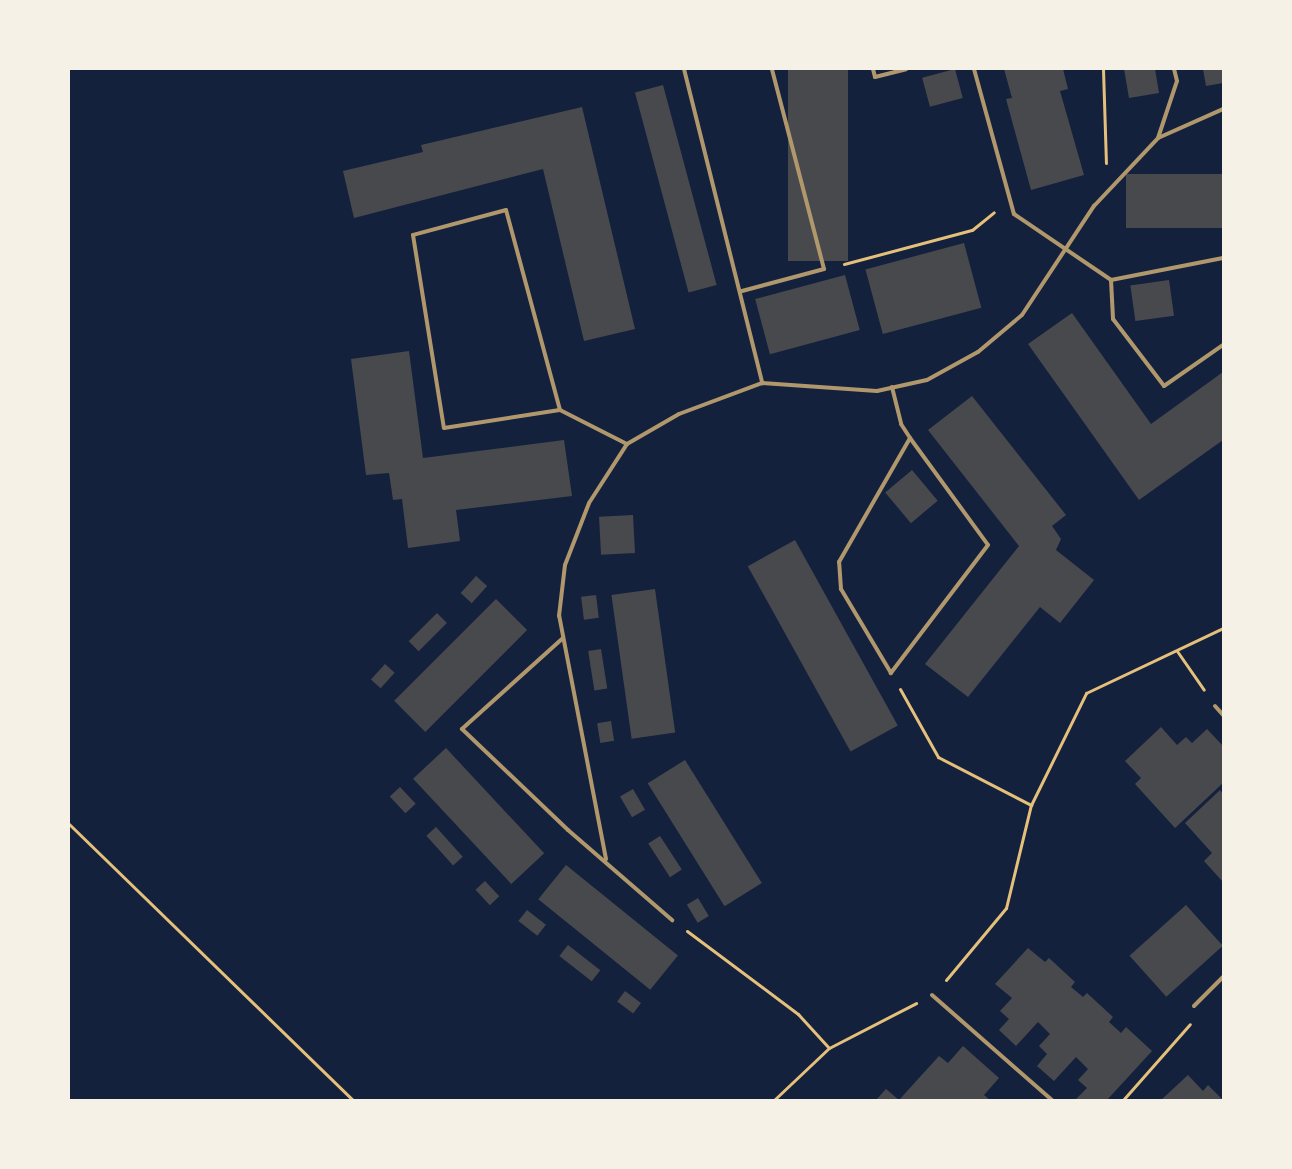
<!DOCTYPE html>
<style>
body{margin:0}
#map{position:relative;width:1292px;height:1169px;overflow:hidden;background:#14213d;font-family:"Fira Sans Condensed",sans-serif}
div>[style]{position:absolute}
.building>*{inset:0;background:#48494c;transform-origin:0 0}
.path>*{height:3px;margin:-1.5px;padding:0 1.5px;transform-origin:1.5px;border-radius:1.5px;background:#e5c07b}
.service>*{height:4px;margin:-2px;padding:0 2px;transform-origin:2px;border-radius:2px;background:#b1986c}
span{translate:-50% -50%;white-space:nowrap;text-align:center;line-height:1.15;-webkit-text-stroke:5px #f6f1e7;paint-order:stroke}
.frame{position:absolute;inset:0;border:70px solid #f6f1e7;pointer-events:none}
</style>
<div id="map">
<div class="building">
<div style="left:788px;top:69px;width:60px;height:192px"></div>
<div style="left:955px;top:69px;width:30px;height:34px;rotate:75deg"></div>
<div style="clip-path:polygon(1004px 69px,1063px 69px,1068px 89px,1060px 91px,1084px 175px,1031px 190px,1006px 99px,1012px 98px)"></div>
<div style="clip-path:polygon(1124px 69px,1155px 69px,1159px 93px,1129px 98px)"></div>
<div style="clip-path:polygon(1203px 69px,1223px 69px,1223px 83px,1206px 86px)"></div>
<div style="left:663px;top:85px;width:207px;height:29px;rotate:75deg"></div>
<div style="clip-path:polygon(582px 107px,635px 329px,584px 341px,543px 169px,354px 218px,343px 171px,423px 152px,421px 145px)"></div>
<div style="left:1223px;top:174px;width:54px;height:97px;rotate:90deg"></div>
<div style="left:964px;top:243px;width:67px;height:102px;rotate:75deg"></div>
<div style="left:845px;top:275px;width:57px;height:93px;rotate:75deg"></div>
<div style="left:1169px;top:280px;width:36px;height:39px;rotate:82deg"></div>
<div style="clip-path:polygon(1072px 313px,1151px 424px,1223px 372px,1223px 440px,1139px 500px,1028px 344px)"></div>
<div style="clip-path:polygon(409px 351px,423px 458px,564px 440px,572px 496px,456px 510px,460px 541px,408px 548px,402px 499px,393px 500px,389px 473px,366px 475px,351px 359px)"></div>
<div style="clip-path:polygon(972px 396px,1066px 515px,1052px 526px,1061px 539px,1056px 550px,1094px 580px,1060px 623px,1040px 607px,968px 697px,925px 664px,1019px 546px,928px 430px)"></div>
<div style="left:912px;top:470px;width:40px;height:35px;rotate:50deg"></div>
<div style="left:633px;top:515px;width:38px;height:34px;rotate:87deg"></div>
<div style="left:795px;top:540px;width:212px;height:54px;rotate:61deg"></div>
<div style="left:476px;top:576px;width:15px;height:23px;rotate:42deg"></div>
<div style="left:655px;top:589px;width:145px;height:44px;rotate:82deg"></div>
<div style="left:596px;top:595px;width:23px;height:15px;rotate:83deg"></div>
<div style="left:496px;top:599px;width:44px;height:144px;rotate:45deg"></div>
<div style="left:437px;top:613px;width:14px;height:40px;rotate:45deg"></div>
<div style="left:601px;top:649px;width:40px;height:13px;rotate:81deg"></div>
<div style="left:385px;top:664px;width:13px;height:21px;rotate:42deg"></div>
<div style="left:611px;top:721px;width:20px;height:14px;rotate:81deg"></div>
<div style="clip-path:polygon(1161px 727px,1177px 745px,1186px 737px,1192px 743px,1207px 729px,1223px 746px,1223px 783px,1175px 828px,1135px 784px,1141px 778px,1125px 761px)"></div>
<div style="left:446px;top:748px;width:144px;height:45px;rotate:47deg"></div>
<div style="left:685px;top:760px;width:145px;height:44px;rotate:58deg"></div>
<div style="left:400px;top:787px;width:23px;height:14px;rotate:47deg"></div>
<div style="left:633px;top:789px;width:24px;height:15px;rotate:60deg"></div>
<div style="clip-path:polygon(1220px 790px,1223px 794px,1223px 882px,1204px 861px,1212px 853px,1185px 823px)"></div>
<div style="left:436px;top:827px;width:40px;height:13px;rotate:48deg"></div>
<div style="left:660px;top:836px;width:40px;height:14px;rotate:57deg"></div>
<div style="left:566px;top:865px;width:144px;height:44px;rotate:39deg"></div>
<div style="left:485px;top:881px;width:21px;height:13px;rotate:47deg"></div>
<div style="left:698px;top:898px;width:21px;height:13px;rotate:59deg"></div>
<div style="left:1186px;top:905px;width:55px;height:76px;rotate:48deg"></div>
<div style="left:527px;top:910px;width:24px;height:14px;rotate:38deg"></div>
<div style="left:568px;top:945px;width:41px;height:14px;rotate:38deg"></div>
<div style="clip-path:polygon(1028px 948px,1045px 962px,1049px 958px,1075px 982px,1071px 987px,1083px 997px,1087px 993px,1113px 1017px,1109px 1022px,1121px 1033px,1126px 1027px,1152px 1051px,1107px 1100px,1076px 1099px,1087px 1088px,1078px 1080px,1088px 1069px,1076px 1057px,1054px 1081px,1037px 1066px,1047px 1054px,1039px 1046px,1050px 1034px,1038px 1022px,1016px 1046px,999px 1030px,1009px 1019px,1000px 1011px,1012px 998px,995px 984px)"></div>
<div style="left:625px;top:991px;width:20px;height:13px;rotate:37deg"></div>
<div style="clip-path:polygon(963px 1046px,999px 1078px,984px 1095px,990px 1100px,876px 1100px,886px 1089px,899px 1100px,939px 1056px,948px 1063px)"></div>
<div style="clip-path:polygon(1188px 1075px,1203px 1091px,1208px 1085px,1223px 1100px,1161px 1100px)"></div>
</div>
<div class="path">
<div style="left:1103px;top:69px;width:94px;rotate:88.2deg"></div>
<div style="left:844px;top:264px;width:132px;rotate:-14.9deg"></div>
<div style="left:972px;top:230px;width:28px;rotate:-39deg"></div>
<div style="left:1177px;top:651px;width:47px;rotate:55.3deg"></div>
<div style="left:900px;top:689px;width:78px;rotate:60.8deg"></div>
<div style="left:938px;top:757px;width:105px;rotate:27.3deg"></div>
<div style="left:69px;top:824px;width:396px;rotate:44.2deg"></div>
<div style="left:687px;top:931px;width:139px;rotate:36.8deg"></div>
<div style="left:798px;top:1014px;width:46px;rotate:47.6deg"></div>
<div style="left:946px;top:980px;width:94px;rotate:-50.2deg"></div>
<div style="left:1006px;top:908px;width:106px;rotate:-76.4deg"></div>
<div style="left:1031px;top:805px;width:125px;rotate:-63.8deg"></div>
<div style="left:1086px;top:693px;width:152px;rotate:-25.4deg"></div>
<div style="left:774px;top:1100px;width:76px;rotate:-43.4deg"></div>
<div style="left:829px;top:1048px;width:98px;rotate:-27.3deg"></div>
<div style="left:1123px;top:1100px;width:101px;rotate:-48.6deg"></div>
</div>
<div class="service">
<div style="left:684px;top:69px;width:324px;rotate:76deg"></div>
<div style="left:873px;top:69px;width:8px;rotate:76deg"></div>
<div style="left:875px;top:77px;width:32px;rotate:-14deg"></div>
<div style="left:974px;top:69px;width:150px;rotate:74.6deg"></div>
<div style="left:1014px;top:214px;width:117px;rotate:34.2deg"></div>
<div style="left:1111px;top:280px;width:114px;rotate:-11.1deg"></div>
<div style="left:1158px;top:138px;width:71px;rotate:-24deg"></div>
<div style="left:1111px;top:280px;width:39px;rotate:87deg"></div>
<div style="left:1113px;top:319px;width:84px;rotate:52.7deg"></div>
<div style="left:1164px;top:386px;width:72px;rotate:-34.8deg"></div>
<div style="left:742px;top:291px;width:85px;rotate:-15deg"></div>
<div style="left:824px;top:269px;width:207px;rotate:-104.6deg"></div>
<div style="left:892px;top:387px;width:38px;rotate:76deg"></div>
<div style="left:901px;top:424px;width:17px;rotate:57deg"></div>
<div style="left:910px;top:438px;width:132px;rotate:53.9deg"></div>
<div style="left:988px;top:545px;width:161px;rotate:127.2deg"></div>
<div style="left:891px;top:673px;width:98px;rotate:-120.8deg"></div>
<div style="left:841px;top:589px;width:27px;rotate:-94deg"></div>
<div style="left:839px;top:562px;width:143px;rotate:-60.2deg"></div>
<div style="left:560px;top:410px;width:207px;rotate:-105.1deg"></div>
<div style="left:506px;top:210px;width:96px;rotate:165deg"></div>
<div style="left:413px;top:235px;width:195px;rotate:80.9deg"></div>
<div style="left:444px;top:428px;width:117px;rotate:-8.8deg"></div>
<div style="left:560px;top:410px;width:75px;rotate:26.9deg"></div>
<div style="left:563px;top:638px;width:136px;rotate:138deg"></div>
<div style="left:462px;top:729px;width:146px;rotate:43.6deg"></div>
<div style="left:568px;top:830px;width:138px;rotate:40.9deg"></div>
<div style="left:1215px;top:706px;width:12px;rotate:48deg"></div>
<div style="left:606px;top:859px;width:248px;rotate:-100.9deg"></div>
<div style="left:559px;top:616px;width:51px;rotate:-83.3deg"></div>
<div style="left:565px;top:565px;width:66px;rotate:-68.8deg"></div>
<div style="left:589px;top:503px;width:70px;rotate:-57.2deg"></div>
<div style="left:627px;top:444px;width:60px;rotate:-30deg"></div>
<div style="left:679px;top:414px;width:89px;rotate:-20.5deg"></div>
<div style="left:762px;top:383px;width:115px;rotate:4deg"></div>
<div style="left:877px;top:391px;width:51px;rotate:-12.4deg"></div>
<div style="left:927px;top:380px;width:58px;rotate:-28.8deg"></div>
<div style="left:978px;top:352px;width:57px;rotate:-40.1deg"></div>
<div style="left:1022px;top:315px;width:131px;rotate:-56.6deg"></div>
<div style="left:1094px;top:206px;width:93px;rotate:-46.7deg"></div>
<div style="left:1158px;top:138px;width:60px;rotate:-71.6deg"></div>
<div style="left:1177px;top:81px;width:12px;rotate:-104deg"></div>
<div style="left:932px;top:995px;width:159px;rotate:41.2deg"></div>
<div style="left:1194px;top:1006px;width:41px;rotate:-45deg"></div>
</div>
<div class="frame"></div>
</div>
